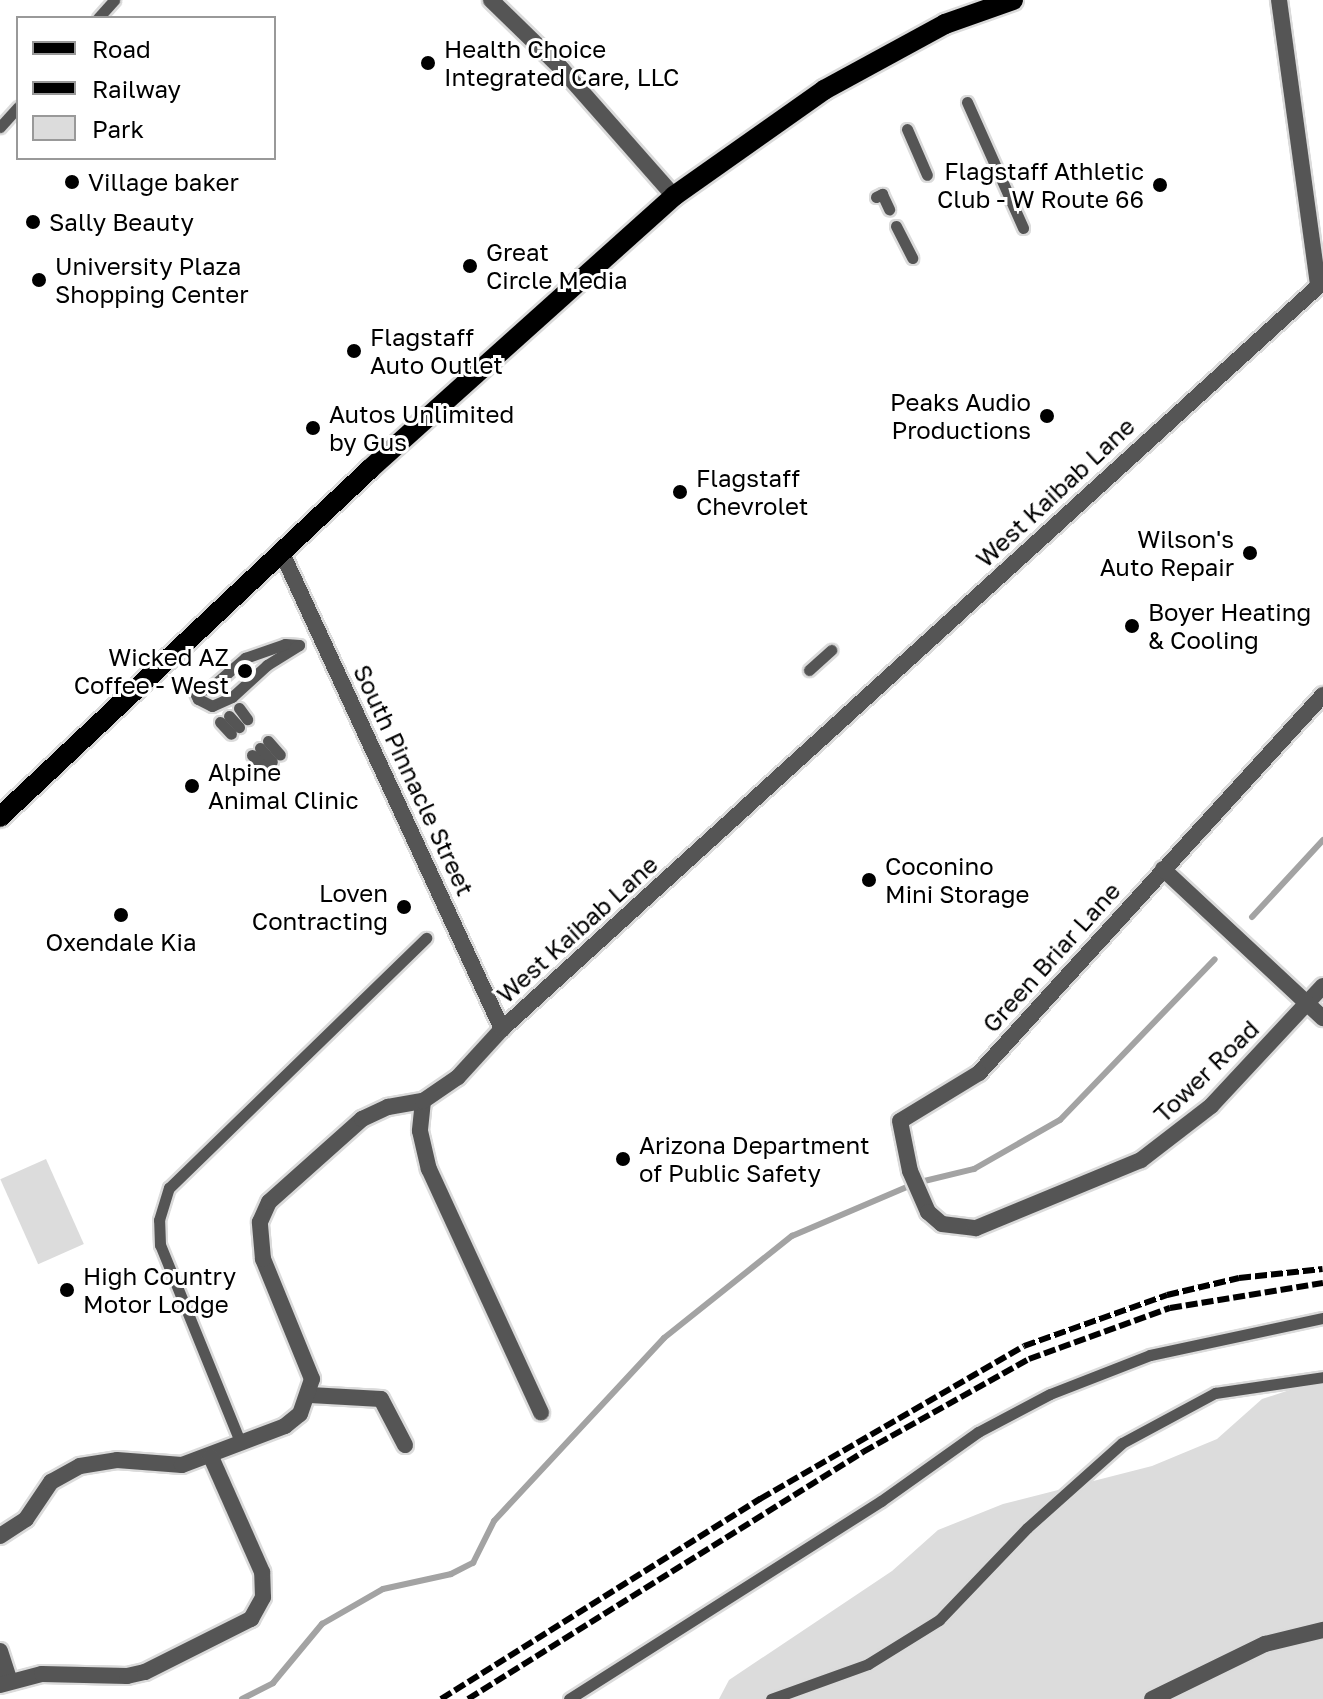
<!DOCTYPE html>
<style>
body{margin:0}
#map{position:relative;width:1323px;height:1699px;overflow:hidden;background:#fff;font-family:"Golos Text",sans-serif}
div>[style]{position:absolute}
.green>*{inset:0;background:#dcdcdc;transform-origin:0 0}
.stream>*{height:6px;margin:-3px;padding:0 3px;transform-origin:3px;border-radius:3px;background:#a3a3a3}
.roads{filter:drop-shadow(2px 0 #dbdbdb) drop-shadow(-2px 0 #dbdbdb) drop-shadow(0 2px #dbdbdb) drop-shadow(0 -2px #dbdbdb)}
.service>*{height:11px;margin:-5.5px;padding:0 5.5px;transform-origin:5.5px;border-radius:5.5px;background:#555}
.minor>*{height:16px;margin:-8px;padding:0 8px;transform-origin:8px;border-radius:8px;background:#555}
.tertiary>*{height:16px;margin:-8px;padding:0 8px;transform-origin:8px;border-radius:8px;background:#555}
.primary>*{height:20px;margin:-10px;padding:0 10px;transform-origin:10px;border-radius:10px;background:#000}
.rail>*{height:6px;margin-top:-3px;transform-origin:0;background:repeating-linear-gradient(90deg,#000 0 12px,transparent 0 16px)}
.dots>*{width:22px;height:22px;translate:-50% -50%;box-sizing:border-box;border:4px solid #fff;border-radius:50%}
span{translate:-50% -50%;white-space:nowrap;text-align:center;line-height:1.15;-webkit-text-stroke:6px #fff;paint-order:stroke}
.poi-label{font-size:24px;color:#000}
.left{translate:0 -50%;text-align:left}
.right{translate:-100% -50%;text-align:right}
.street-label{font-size:24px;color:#000}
.legend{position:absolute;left:16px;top:16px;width:260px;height:144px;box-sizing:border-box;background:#fff;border:2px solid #999;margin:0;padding:10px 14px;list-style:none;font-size:24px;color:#000}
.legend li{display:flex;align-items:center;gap:16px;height:40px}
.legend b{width:40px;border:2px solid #999}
</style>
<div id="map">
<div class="green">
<div style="left:46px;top:1159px;width:93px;height:50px;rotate:66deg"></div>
<div style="clip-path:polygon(1323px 1379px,1323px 1699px,719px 1699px,729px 1680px,892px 1571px,938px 1530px,1003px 1504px,1152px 1466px,1217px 1439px,1262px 1399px)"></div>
</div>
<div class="stream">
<div style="left:1252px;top:917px;width:105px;rotate:-47.3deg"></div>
<div style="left:242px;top:1699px;width:35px;rotate:-27deg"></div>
<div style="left:273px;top:1683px;width:77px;rotate:-50.3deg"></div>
<div style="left:322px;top:1624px;width:70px;rotate:-29.8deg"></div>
<div style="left:383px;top:1589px;width:70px;rotate:-12.4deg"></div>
<div style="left:451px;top:1574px;width:25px;rotate:-27deg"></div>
<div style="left:473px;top:1563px;width:47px;rotate:-63.4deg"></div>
<div style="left:494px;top:1521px;width:250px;rotate:-47.1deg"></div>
<div style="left:664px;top:1338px;width:164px;rotate:-38.6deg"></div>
<div style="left:792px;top:1236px;width:135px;rotate:-23.1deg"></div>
<div style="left:916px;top:1183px;width:60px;rotate:-13.6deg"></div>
<div style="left:974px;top:1169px;width:99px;rotate:-29.7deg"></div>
<div style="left:1060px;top:1120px;width:223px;rotate:-46.1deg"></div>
</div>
<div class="roads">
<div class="service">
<div style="left:98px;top:18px;width:24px;rotate:-48deg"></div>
<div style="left:967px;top:102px;width:138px;rotate:66deg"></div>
<div style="left:0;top:127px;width:27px;rotate:-48deg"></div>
<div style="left:907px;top:129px;width:50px;rotate:66.5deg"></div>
<div style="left:876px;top:197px;width:7px;rotate:-27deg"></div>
<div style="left:882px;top:194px;width:17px;rotate:65deg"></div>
<div style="left:896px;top:226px;width:36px;rotate:63deg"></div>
<div style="left:285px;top:644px;width:14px;rotate:4deg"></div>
<div style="left:299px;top:645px;width:38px;rotate:148deg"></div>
<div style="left:267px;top:665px;width:47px;rotate:137.6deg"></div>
<div style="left:232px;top:697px;width:22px;rotate:156deg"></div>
<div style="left:212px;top:706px;width:16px;rotate:-153deg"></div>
<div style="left:198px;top:699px;width:9px;rotate:-117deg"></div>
<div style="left:194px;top:691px;width:15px;rotate:-8deg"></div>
<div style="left:209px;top:689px;width:48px;rotate:-40.7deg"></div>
<div style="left:245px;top:658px;width:42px;rotate:-19.3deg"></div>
<div style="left:809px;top:670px;width:30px;rotate:-42deg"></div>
<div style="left:239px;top:708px;width:14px;rotate:54deg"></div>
<div style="left:229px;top:716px;width:15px;rotate:48deg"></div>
<div style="left:220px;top:722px;width:16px;rotate:47deg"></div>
<div style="left:268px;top:741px;width:18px;rotate:49deg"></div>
<div style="left:260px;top:748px;width:18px;rotate:49deg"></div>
<div style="left:252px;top:755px;width:17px;rotate:45deg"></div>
<div style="left:241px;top:1444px;width:215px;rotate:-112.1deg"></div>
<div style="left:160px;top:1245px;width:25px;rotate:-92deg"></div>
<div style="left:159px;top:1220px;width:34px;rotate:-73deg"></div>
<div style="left:169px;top:1188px;width:359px;rotate:-44.2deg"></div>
<div style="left:569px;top:1699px;width:370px;rotate:-32.4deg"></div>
<div style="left:881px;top:1501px;width:119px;rotate:-35.4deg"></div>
<div style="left:978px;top:1432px;width:81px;rotate:-27.8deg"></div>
<div style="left:1050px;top:1394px;width:107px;rotate:-21.3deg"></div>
<div style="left:1150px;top:1355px;width:177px;rotate:-12.1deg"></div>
<div style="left:771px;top:1699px;width:103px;rotate:-19.8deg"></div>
<div style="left:868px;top:1664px;width:84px;rotate:-31.8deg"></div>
<div style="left:939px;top:1620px;width:127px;rotate:-46.3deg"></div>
<div style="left:1027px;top:1528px;width:127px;rotate:-41.8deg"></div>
<div style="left:1122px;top:1443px;width:106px;rotate:-28.3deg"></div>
<div style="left:1215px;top:1393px;width:109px;rotate:-8.4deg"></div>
</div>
<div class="minor">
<div style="left:1279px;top:0;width:286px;rotate:82.2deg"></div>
<div style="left:281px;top:551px;width:527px;rotate:65.19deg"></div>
<div style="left:1323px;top:695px;width:511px;rotate:132.3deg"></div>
<div style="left:979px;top:1073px;width:92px;rotate:148.7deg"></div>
<div style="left:900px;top:1121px;width:51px;rotate:78.7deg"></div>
<div style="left:910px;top:1171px;width:45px;rotate:66.3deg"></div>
<div style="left:928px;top:1212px;width:18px;rotate:41deg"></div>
<div style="left:942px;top:1224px;width:34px;rotate:7deg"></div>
<div style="left:976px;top:1228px;width:178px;rotate:-22.4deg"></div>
<div style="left:1141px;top:1160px;width:88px;rotate:-37.6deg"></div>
<div style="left:1211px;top:1106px;width:164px;rotate:-47deg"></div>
<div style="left:1163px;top:869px;width:219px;rotate:43deg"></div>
<div style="left:423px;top:1101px;width:30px;rotate:96deg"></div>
<div style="left:420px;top:1131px;width:39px;rotate:77deg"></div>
<div style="left:429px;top:1169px;width:268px;rotate:65.3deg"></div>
<div style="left:310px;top:1395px;width:71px;rotate:3.2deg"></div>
<div style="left:381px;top:1399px;width:52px;rotate:62.4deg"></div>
<div style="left:0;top:1536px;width:31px;rotate:-33deg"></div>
<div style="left:26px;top:1519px;width:45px;rotate:-56deg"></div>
<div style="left:51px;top:1482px;width:33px;rotate:-29deg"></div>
<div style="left:80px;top:1466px;width:37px;rotate:-9deg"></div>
<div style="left:117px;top:1460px;width:65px;rotate:4.4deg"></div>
<div style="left:182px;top:1465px;width:110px;rotate:-20.7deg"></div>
<div style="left:285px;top:1426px;width:19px;rotate:-39deg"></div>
<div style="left:300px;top:1414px;width:37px;rotate:-71deg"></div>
<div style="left:312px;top:1379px;width:130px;rotate:-112.2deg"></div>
<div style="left:263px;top:1259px;width:37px;rotate:-95deg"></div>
<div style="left:260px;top:1222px;width:22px;rotate:-66deg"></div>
<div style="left:269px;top:1202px;width:125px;rotate:-41.7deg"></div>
<div style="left:362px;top:1119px;width:29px;rotate:-25deg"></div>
<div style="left:388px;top:1107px;width:36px;rotate:-10deg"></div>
<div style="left:423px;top:1101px;width:42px;rotate:-34.4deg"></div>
<div style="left:458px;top:1077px;width:65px;rotate:-47.5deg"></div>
<div style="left:502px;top:1029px;width:1110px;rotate:-42.3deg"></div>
<div style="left:0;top:1651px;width:32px;rotate:72deg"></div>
<div style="left:0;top:1685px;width:43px;rotate:-14.7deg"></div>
<div style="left:42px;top:1674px;width:85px;rotate:1.3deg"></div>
<div style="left:127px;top:1676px;width:18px;rotate:-13deg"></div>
<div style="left:145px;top:1672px;width:119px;rotate:-26.6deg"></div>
<div style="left:251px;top:1619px;width:25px;rotate:-61deg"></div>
<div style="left:263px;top:1597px;width:25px;rotate:-92deg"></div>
<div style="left:262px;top:1572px;width:126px;rotate:-113.9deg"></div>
<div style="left:1152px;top:1699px;width:126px;rotate:-26deg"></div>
<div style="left:1265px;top:1644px;width:60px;rotate:-13.6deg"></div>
</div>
<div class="tertiary">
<div style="left:491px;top:0;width:98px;rotate:44.2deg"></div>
<div style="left:561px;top:68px;width:171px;rotate:48.6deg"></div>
</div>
<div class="primary">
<div style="left:0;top:817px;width:508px;rotate:-43.24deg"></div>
<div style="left:370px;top:469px;width:409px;rotate:-41.9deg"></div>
<div style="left:674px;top:196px;width:184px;rotate:-35.2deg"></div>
<div style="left:824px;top:90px;width:138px;rotate:-28.6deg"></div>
<div style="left:945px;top:24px;width:72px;rotate:-19.4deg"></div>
</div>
</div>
<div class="rail">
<div style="left:441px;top:1699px;width:377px;rotate:-32.1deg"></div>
<div style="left:760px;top:1499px;width:305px;rotate:-30.1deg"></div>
<div style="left:1024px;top:1346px;width:152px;rotate:-19.6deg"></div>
<div style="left:1167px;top:1295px;width:74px;rotate:-13.3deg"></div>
<div style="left:1239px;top:1278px;width:84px;rotate:-6.1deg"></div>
<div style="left:468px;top:1699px;width:466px;rotate:-32deg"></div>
<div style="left:863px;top:1452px;width:190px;rotate:-29.3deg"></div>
<div style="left:1029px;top:1359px;width:150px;rotate:-19.9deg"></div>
<div style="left:1170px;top:1308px;width:155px;rotate:-9.3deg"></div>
</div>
<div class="dots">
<div style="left:428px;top:63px;background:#000"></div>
<div style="left:72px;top:182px;background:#000"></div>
<div style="left:1160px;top:185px;background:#000"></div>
<div style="left:33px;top:222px;background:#000"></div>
<div style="left:470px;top:266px;background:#000"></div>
<div style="left:39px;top:280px;background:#000"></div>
<div style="left:354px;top:351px;background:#000"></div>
<div style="left:1047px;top:416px;background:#000"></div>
<div style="left:313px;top:428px;background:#000"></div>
<div style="left:680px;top:492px;background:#000"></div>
<div style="left:1250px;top:553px;background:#000"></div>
<div style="left:1132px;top:626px;background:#000"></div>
<div style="left:245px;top:671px;background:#000"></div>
<div style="left:192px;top:786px;background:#000"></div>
<div style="left:869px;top:880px;background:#000"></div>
<div style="left:404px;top:907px;background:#000"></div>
<div style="left:121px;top:915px;background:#000"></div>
<div style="left:623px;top:1159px;background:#000"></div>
<div style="left:67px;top:1290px;background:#000"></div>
</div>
<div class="poi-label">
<span class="left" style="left:444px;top:63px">Health Choice<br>Integrated Care, LLC</span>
<span class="right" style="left:1144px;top:185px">Flagstaff Athletic<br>Club - W Route 66</span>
<span class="left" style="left:88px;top:182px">Village baker</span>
<span class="left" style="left:49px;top:222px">Sally Beauty</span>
<span class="left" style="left:486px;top:266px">Great<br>Circle Media</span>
<span class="left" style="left:55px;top:280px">University Plaza<br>Shopping Center</span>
<span class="left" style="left:370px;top:351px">Flagstaff<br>Auto Outlet</span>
<span class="right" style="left:1031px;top:416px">Peaks Audio<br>Productions</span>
<span class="left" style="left:329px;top:428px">Autos Unlimited<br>by Gus</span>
<span class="left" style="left:696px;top:492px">Flagstaff<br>Chevrolet</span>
<span class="right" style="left:1234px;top:553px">Wilson's<br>Auto Repair</span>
<span class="left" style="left:1148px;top:626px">Boyer Heating<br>&amp; Cooling</span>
<span class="right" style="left:229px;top:671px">Wicked AZ<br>Coffee - West</span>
<span class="left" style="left:208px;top:786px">Alpine<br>Animal Clinic</span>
<span class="left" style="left:885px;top:880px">Coconino<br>Mini Storage</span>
<span class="right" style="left:388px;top:907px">Loven<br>Contracting</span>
<span style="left:121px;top:942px">Oxendale Kia</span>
<span class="left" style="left:639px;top:1159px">Arizona Department<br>of Public Safety</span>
<span class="left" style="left:83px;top:1290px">High Country<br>Motor Lodge</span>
</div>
<div class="street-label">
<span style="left:1055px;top:492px;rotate:-43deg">West Kaibab Lane</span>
<span style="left:414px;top:780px;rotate:65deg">South Pinnacle Street</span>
<span style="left:577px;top:929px;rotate:-42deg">West Kaibab Lane</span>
<span style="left:1051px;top:957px;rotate:-48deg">Green Briar Lane</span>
<span style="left:1206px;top:1071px;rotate:-44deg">Tower Road</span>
</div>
<ul class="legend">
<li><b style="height:10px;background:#000"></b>Road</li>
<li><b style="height:10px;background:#000"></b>Railway</li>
<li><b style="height:22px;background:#dcdcdc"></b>Park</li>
</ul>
</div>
